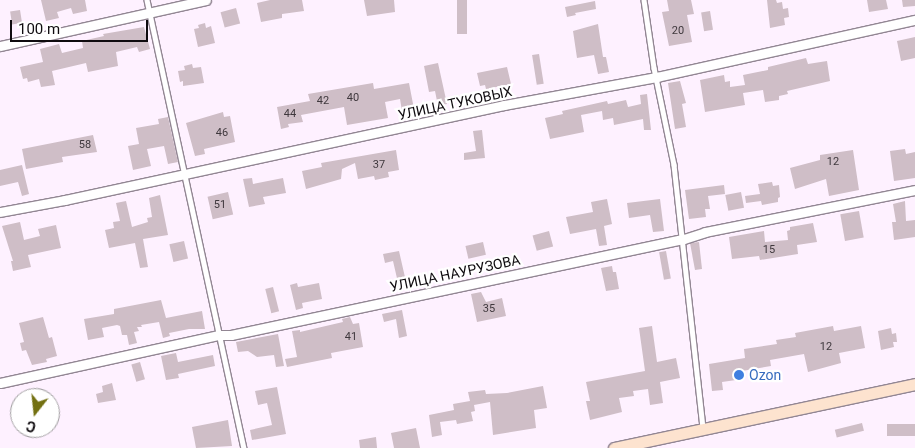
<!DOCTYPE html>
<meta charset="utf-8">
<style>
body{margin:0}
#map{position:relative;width:915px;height:448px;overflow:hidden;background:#fef1ff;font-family:Roboto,sans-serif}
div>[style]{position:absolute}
.building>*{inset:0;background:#cfbec7;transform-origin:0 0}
.roads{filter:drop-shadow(1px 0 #928693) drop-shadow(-1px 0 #928693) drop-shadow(0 1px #928693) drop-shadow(0 -1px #928693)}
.service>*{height:4.5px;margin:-2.25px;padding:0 2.25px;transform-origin:2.25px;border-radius:2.25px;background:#fff}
.minor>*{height:9px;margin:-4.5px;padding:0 4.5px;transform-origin:4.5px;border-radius:4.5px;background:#fff}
.secondary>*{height:11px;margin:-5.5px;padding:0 5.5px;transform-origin:5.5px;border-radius:5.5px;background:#fde3cf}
.dots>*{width:14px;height:14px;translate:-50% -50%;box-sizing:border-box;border:2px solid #fff;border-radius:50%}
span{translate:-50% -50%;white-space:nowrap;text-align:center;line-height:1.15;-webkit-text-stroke:4.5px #fff;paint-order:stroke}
.number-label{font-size:11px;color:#3f383d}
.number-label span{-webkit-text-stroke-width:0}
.street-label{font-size:14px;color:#0f0b0f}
.shop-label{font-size:14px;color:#366cbe}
.left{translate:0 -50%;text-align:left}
.north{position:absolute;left:10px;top:388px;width:50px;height:50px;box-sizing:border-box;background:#fff;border:1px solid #9f9d9f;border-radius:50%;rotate:196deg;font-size:14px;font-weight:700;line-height:20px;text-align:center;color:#0f0b0f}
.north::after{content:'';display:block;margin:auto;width:18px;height:22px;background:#737011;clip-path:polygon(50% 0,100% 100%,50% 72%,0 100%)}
.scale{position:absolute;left:10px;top:20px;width:138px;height:22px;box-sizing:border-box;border:2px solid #0f0b0f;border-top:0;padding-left:6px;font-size:15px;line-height:18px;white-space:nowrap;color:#0f0b0f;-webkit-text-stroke:4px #fff;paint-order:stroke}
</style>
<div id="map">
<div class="building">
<div style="clip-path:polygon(41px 0,85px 0,87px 11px,73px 14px,71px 8px,57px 12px,59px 18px,46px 21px)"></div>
<div style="clip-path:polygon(270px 0,302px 0,304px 11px,282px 14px,282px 18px,261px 22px,257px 3px)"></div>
<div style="clip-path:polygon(364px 0,394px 0,395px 12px,367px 16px)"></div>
<div style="left:457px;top:0;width:10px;height:34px"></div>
<div style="clip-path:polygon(667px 0,691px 0,694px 14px,687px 15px,692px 42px,669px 46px,662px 12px,669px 11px)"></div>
<div style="clip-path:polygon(767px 0,776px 0,777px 3px,782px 2px,783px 9px,788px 8px,789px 17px,784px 18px,785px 25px,770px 28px)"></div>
<div style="clip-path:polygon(867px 0,886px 0,888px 9px,869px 12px)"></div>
<div style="clip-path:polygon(902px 0,915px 0,915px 6px,903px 7px)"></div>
<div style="clip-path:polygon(595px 1px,596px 9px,575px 13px,576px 15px,567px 17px,565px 7px)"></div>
<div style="left:236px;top:8px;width:16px;height:16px;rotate:75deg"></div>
<div style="left:20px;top:10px;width:13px;height:10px;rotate:81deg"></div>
<div style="left:710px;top:11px;width:19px;height:9px;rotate:81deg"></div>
<div style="clip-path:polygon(205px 23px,206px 28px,211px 26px,215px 43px,198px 47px,194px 29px,199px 28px,198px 25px)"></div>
<div style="clip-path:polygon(598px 24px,603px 57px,606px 57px,609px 72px,598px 74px,594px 55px,577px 58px,573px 31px)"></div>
<div style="clip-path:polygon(144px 27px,150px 49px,139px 52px,137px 47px,116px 52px,118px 66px,88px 72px,86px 63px,52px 71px,55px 85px,41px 87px,39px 79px,28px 82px,27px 78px,23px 79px,20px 67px,43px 62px,40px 49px,59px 44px,62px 53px,83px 48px,82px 41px,104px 36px,103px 34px)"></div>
<div style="clip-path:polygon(915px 37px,915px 58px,901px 61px,897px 41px)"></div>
<div style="left:539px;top:54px;width:30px;height:7px;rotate:81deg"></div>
<div style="clip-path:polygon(806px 58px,808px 64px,827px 61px,830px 81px,787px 91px,788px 94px,779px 96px,779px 100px,765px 102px,763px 90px,743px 93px,745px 105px,705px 112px,700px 80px,724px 75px,725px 82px,730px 81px,730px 87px,745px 85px,743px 75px,768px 70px,768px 67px)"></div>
<div style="clip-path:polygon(438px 63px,447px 104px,438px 106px,435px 91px,429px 92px,424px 66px)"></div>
<div style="clip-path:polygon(192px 64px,193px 68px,201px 67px,204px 83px,183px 86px,183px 81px,180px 82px,178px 71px,185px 70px,184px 66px)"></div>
<div style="clip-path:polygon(507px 67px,511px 84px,486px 89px,485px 85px,480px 86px,477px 73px)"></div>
<div style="clip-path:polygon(680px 81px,686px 103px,682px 104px,686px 127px,675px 129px,668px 83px)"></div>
<div style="clip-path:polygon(373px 83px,374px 89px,409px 83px,414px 109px,402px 111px,400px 99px,385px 102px,388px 118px,347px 125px,344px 107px,301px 115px,303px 122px,288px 124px,289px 127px,281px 129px,277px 107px,310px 101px,308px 94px)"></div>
<div style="clip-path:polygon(647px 94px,651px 130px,644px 130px,643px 119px,614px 125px,613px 118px,603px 120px,602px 111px,581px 115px,584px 132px,550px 139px,545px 118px,563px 114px,562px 111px,607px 101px,608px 104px,626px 100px,628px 107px,641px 104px,640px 95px)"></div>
<div style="clip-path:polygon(223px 112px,224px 117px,230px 116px,235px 142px,204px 149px,205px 154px,195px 156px,186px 123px)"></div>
<div style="clip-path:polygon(168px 117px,178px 162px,168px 164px,164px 146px,147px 149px,151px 166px,133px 170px,128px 146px,139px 144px,136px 128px,159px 124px,158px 119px)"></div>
<div style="clip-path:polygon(482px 130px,485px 158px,464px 160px,464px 153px,476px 151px,473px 131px)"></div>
<div style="clip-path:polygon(93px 135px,97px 152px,62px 157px,63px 162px,26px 169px,22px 149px)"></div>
<div style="clip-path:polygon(905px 149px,906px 154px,915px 152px,915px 178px,894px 181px,890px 151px)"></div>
<div style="clip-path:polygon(396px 150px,399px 170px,388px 172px,389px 177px,375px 180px,374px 176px,358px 179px,355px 163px,342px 169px,341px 179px,306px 189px,302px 171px,322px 167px,321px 163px)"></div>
<div style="clip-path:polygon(853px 150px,859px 190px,829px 196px,826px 179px,795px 189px,790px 168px,820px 160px,820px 155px)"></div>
<div style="clip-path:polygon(22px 165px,29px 194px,22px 196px,18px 182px,0 186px,0 170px)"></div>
<div style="clip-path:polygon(252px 178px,253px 184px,283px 178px,286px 193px,263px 197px,265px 204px,249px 207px,243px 179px)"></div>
<div style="clip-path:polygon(772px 182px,773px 186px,779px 185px,780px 197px,778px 198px,778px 202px,762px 205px,761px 201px,746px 203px,745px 196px,760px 194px,758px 184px)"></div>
<div style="clip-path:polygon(724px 185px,725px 194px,708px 196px,710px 209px,705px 209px,706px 217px,689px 219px,685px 190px)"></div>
<div style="left:228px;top:192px;width:23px;height:21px;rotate:77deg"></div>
<div style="left:741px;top:192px;width:16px;height:16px;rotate:79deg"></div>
<div style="clip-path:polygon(160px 195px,168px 235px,143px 239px,148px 267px,140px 268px,135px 243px,109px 248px,105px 230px,114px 228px,113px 222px,120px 221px,116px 203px,126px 201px,132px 227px,148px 222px,147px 218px,152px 217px,149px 198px)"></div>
<div style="clip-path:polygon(607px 199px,612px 224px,604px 226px,607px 245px,599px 246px,596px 229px,570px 234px,566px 217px,593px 212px,591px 202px)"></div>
<div style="clip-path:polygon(660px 199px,664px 231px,653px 232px,650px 215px,629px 218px,627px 203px)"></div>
<div style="clip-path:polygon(905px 201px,906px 221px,915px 220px,915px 237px,894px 240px,892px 222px,896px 222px,893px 204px)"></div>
<div style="left:859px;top:211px;width:27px;height:19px;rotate:80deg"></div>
<div style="clip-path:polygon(20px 222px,24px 240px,40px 236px,38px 229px,56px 225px,61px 248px,28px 255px,31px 267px,13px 271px,11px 261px,13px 261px,2px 226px)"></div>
<div style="clip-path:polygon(813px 223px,817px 242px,797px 245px,798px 254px,760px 260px,759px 256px,732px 259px,729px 237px,764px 231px,765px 242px,788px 240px,787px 231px,790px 230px,790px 227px)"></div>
<div style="left:549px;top:231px;width:16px;height:17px;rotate:75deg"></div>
<div style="left:184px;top:241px;width:18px;height:15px;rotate:77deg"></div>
<div style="left:483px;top:242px;width:13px;height:18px;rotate:77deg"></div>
<div style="clip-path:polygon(699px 242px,702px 269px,695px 270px,690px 243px)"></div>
<div style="clip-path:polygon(399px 251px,407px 286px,399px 287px,393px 261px,385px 263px,383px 254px)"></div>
<div style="left:666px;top:251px;width:28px;height:7px;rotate:80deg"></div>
<div style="clip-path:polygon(612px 266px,613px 272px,616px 272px,619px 289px,606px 291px,601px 268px)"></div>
<div style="clip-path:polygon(297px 283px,298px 287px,319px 283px,322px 299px,302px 303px,303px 308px,296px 310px,290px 285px)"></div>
<div style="left:273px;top:287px;width:25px;height:8px;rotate:76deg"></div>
<div style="clip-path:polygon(481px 292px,486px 302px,502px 298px,506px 316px,477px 322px,471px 294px)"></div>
<div style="clip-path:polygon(161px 300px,166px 318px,202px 311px,205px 329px,189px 329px,169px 333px,170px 336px,163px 338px,159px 322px,141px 325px,142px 327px,137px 327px,139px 331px,134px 332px,137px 343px,129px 345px,127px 335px,122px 335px,120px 326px,117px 325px,102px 328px,104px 337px,88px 340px,84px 319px,114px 314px,114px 309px)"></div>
<div style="clip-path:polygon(402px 310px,407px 336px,399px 338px,396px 319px,384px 322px,382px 314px)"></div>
<div style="clip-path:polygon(43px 317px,49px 338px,52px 337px,57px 356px,46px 359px,47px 362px,32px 365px,26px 350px,22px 351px,20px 343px,24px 342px,19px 323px)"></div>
<div style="clip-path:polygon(350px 317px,353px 324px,359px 323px,363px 347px,331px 353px,332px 358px,287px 367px,285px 359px,297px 357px,292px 331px,300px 330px,300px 332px,343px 322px,342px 319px)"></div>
<div style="clip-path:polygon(652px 326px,657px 362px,676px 358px,680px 378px,660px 382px,663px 403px,650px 405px,648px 389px,633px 391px,634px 396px,619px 398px,622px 412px,590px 420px,586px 401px,590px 401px,586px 382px,645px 371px,639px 328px)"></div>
<div style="clip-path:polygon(833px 326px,834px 331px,861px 326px,865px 348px,839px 353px,841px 363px,808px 372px,804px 354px,770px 360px,771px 366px,742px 371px,743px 379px,722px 382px,723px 390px,712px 391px,709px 364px,745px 358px,744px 349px,777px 344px,776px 340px,796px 337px,795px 333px)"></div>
<div style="clip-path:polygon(891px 328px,892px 334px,896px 333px,897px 342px,893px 342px,894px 347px,881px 350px,878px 331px)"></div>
<div style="clip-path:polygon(278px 334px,284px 366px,276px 367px,274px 355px,257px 357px,248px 351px,238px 352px,236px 342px)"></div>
<div style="clip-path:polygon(176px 353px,178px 362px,213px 355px,215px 366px,178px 374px,179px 378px,166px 380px,161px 356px)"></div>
<div style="left:140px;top:362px;width:18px;height:9px;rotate:74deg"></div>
<div style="clip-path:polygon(112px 383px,116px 400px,98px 403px,96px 394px,103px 392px,102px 386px)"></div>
<div style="clip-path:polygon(543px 386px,547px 408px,534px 410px,536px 428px,493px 435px,490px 402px,474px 405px,475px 411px,471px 412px,473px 421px,457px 424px,456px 420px,440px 422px,442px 435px,432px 437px,429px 415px,454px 410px,453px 404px,470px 401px,468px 392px,485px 390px,486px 394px,507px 393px)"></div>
<div style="clip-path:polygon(277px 387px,286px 434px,252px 440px,250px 430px,272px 425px,267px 403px,258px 405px,255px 391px)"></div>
<div style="clip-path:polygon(228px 420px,232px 446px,196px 448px,192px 427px)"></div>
<div style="left:862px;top:423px;width:8px;height:28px;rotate:76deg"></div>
<div style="left:915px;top:424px;width:12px;height:28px;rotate:90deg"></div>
<div style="clip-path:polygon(416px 428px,420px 448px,394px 448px,391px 433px)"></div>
<div style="clip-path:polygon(376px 437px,377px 448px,360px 448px,359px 440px)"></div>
</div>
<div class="roads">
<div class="service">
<div style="left:147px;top:0;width:458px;rotate:77.8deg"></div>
<div style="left:644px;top:0;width:69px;rotate:81.6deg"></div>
<div style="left:654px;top:68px;width:99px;rotate:78.3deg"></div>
<div style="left:674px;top:165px;width:265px;rotate:83.7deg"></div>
</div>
<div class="minor">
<div style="left:0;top:46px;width:211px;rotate:-12.6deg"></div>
<div style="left:0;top:212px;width:66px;rotate:-10.5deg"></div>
<div style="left:65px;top:200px;width:449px;rotate:-12.2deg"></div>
<div style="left:504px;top:105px;width:156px;rotate:-10.4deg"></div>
<div style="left:657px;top:77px;width:264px;rotate:-12.5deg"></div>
<div style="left:0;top:383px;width:223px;rotate:-12.4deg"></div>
<div style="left:218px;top:335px;width:13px"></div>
<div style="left:231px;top:335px;width:463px;rotate:-12deg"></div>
<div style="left:684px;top:239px;width:22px;rotate:-18deg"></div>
<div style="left:705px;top:232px;width:214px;rotate:-11.3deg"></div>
</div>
<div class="secondary">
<div style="left:614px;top:448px;width:308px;rotate:-12deg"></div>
</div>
</div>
<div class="dots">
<div style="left:739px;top:375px;background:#3f7fe0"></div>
</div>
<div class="number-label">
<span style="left:678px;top:31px">20</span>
<span style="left:353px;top:98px">40</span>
<span style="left:323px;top:101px">42</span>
<span style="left:290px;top:114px">44</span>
<span style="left:222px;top:133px">46</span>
<span style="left:85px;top:145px">58</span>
<span style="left:833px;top:162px">12</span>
<span style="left:379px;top:165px">37</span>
<span style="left:220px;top:205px">51</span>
<span style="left:769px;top:250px">15</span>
<span style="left:489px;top:309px">35</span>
<span style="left:351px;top:337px">41</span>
<span style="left:826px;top:347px">12</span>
</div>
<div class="street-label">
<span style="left:455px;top:103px;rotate:-12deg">УЛИЦА ТУКОВЫХ</span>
<span style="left:455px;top:273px;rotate:-12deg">УЛИЦА НАУРУЗОВА</span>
</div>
<div class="shop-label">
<span class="left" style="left:749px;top:375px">Ozon</span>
</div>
<div class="north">С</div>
<div class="scale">100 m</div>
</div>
